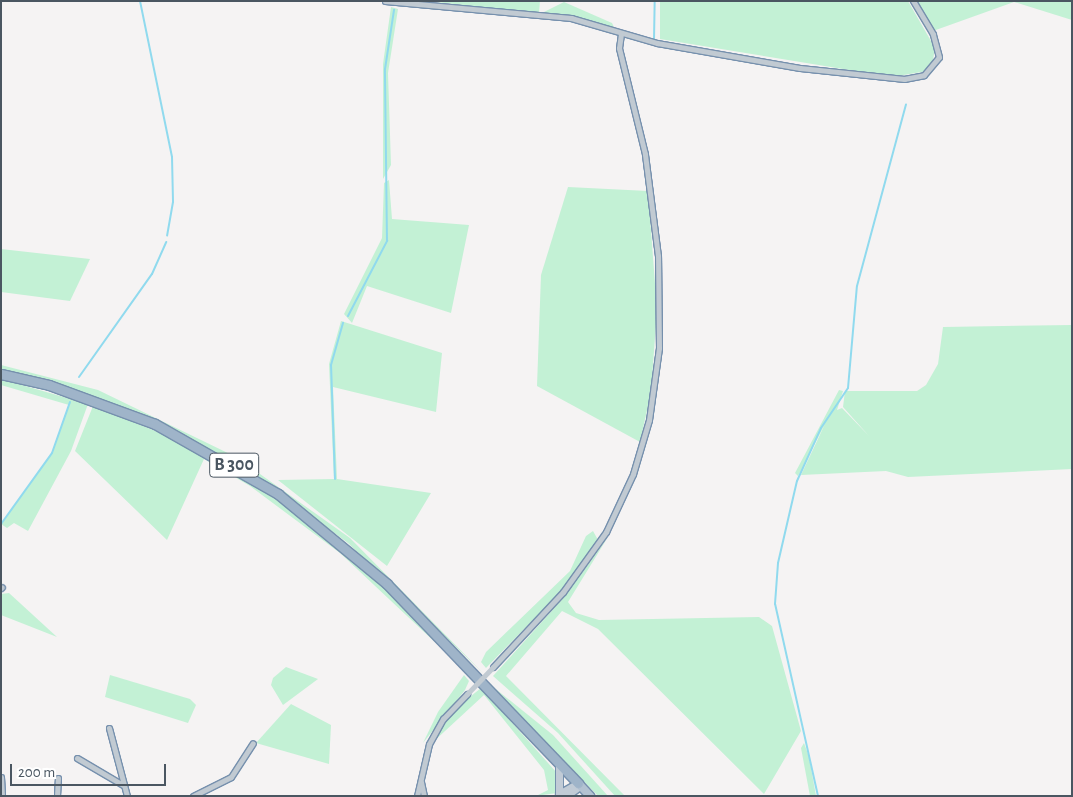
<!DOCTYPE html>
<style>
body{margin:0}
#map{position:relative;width:1073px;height:797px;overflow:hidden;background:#f5f3f3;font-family:"Alegreya Sans",sans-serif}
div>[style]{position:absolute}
.green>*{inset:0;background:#c3f1d5}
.stream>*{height:2px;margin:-1px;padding:0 1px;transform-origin:1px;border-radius:1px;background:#90daee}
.roads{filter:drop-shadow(1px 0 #7690ad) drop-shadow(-1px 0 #7690ad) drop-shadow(0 1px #7690ad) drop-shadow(0 -1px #7690ad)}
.minor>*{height:5px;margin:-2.5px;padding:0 2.5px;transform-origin:2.5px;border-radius:2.5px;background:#c1cad2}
.secondary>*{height:7px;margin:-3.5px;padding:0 3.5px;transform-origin:3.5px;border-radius:3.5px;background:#c1cbd6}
.primary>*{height:8px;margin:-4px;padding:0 4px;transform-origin:4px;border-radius:4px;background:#b3c2d1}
.trunk>*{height:9px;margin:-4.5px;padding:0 4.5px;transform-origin:4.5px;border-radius:4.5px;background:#9fb4c9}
.minor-bridge>*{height:5px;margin:-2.5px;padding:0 2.5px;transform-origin:2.5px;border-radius:2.5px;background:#c1cad2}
span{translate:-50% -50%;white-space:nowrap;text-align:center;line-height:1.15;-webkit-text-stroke:4px #fff;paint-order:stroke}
.shield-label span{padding:1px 4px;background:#fff;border:1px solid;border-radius:4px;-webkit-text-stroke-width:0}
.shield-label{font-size:18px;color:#4a5661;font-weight:700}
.frame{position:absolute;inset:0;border:2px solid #4a5661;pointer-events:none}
.scale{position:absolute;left:10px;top:764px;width:156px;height:22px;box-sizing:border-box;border:2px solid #4a5661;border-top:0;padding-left:6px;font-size:15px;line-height:18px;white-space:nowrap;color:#4a5661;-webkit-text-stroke:4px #fff;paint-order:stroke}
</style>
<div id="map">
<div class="green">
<div style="clip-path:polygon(426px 1px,540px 1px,539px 13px)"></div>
<div style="clip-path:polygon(660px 1px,908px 1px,935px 48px,933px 60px,927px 71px,892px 77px,660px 39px)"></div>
<div style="clip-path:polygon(915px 1px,1072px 1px,1072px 20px,1014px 2px,933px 31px)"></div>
<div style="clip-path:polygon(564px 2px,612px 23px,614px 27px,542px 13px)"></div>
<div style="clip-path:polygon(391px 7px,398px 9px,388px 73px,391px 165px,383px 179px,383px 64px)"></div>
<div style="clip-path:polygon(389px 180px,392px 219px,469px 225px,451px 313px,367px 286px,352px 323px,344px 314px,382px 238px,384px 183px)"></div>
<div style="clip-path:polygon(568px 187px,648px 191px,657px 310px,651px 392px,640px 442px,537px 386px,541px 275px)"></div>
<div style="clip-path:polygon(1px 249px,90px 259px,70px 301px,1px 292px)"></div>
<div style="clip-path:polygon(341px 321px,442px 353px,436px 412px,333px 387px,337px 479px,431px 493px,387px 566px,278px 480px,334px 479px,329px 364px)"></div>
<div style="clip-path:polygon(1072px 325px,1072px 469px,908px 477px,886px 471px,801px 475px,825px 424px,798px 476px,795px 473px,839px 390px,843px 391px,837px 410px,842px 408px,869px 436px,843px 407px,845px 391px,917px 391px,926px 385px,938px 364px,943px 327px)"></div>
<div style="clip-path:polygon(1px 365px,98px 390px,236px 457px,350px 538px,483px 673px,348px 543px,256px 475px,157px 421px,1px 370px)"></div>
<div style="clip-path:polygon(1px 379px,88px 404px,71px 451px,28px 531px,14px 523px,7px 528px,1px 524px,52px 453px,69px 405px,1px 385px)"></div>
<div style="clip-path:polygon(93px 406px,178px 440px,298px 513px,385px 587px,473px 678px,340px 553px,250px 486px,204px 459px,167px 540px,75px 451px)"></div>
<div style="clip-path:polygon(593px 531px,598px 540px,561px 591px,486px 668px,481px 662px,486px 652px,570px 571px,586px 536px)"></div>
<div style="clip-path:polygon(608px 537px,568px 602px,576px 613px,599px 620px,759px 617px,772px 626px,801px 731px,764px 794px,598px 629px,562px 611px,506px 676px,625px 796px,615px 796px,558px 733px,493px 676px,567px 594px)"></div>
<div style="clip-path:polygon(9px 593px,57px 637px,1px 615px,1px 594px)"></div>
<div style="clip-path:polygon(286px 667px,318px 679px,283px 705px,271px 685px,273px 678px)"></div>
<div style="clip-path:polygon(110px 675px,190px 699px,196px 705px,188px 723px,105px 697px)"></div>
<div style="clip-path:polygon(464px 675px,469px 681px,465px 690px,423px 743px,438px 712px)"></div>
<div style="clip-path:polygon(492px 686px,553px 735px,608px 796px,598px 796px)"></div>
<div style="clip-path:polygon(481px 688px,557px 773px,557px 793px,536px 796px,548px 790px,544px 770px,484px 695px,432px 743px,455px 709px)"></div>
<div style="clip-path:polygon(291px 704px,331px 725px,329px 764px,256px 743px)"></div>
<div style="clip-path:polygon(804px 743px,809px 757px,816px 796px,810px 796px,801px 748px)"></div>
</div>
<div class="stream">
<div style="left:140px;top:1px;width:159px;rotate:78.4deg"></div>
<div style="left:172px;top:157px;width:45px;rotate:88.7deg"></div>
<div style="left:173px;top:202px;width:34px;rotate:100deg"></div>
<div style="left:654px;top:40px;width:39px;rotate:-89deg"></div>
<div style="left:348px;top:316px;width:85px;rotate:-62.5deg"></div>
<div style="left:387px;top:241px;width:172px;rotate:-90.7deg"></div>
<div style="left:385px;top:69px;width:60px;rotate:-81.3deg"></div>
<div style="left:79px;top:377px;width:126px;rotate:-54.7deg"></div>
<div style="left:152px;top:274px;width:35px;rotate:-66deg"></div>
<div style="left:335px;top:479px;width:114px;rotate:-92deg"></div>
<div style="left:331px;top:365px;width:44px;rotate:-74.1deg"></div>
<div style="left:1px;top:524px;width:87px;rotate:-54.3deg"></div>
<div style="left:52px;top:453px;width:54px;rotate:-70.6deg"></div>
<div style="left:818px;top:796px;width:197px;rotate:-102.6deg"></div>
<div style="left:775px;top:604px;width:41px;rotate:-85.8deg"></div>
<div style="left:778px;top:563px;width:84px;rotate:-77deg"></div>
<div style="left:797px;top:481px;width:58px;rotate:-65.6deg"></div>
<div style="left:821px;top:428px;width:48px;rotate:-56deg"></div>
<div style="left:848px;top:388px;width:102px;rotate:-85deg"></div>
<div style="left:857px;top:286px;width:188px;rotate:-74.9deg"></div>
</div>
<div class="roads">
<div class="minor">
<div style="left:385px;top:1px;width:187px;rotate:5.2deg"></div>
<div style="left:571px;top:18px;width:90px;rotate:16.2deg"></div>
<div style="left:657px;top:43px;width:145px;rotate:9.9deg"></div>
<div style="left:800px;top:68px;width:105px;rotate:6deg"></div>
<div style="left:904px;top:79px;width:20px;rotate:-11deg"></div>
<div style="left:924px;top:75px;width:23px;rotate:-50deg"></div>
<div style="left:939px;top:57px;width:24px;rotate:-105deg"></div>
<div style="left:933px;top:34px;width:39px;rotate:-121deg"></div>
<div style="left:1px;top:588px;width:1px;rotate:-45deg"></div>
<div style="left:493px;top:667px;width:103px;rotate:-47deg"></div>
<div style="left:563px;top:592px;width:74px;rotate:-54.4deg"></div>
<div style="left:606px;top:532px;width:64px;rotate:-65deg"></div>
<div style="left:633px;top:474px;width:56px;rotate:-73.5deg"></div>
<div style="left:649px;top:420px;width:73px;rotate:-82.1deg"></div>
<div style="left:659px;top:348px;width:92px;rotate:-90.6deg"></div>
<div style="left:658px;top:256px;width:103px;rotate:-97.3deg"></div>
<div style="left:645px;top:154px;width:109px;rotate:-103.8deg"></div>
<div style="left:619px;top:48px;width:14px;rotate:-82deg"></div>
<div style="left:109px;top:728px;width:70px;rotate:75.2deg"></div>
<div style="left:77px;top:758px;width:53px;rotate:30.4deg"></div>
<div style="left:1px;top:777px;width:19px;rotate:87deg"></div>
<div style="left:421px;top:782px;width:14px;rotate:78deg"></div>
<div style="left:57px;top:796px;width:18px;rotate:-87deg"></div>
<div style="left:193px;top:796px;width:42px;rotate:-26.6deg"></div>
<div style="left:231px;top:777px;width:40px;rotate:-57.1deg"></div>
<div style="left:417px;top:796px;width:53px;rotate:-77deg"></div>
<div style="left:429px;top:744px;width:29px;rotate:-61deg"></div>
<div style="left:443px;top:719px;width:35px;rotate:-46deg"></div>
</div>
<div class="secondary">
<div style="left:559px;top:764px;width:30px;rotate:90deg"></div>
<div style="left:559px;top:794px;width:22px;rotate:-30deg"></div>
<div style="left:566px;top:796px;width:17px;rotate:-36deg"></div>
</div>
<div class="primary">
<div style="left:578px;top:783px;width:18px;rotate:47deg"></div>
</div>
<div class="trunk">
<div style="left:1px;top:374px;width:49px;rotate:12.9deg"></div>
<div style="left:49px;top:385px;width:113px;rotate:20.2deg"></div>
<div style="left:155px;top:424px;width:142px;rotate:29.6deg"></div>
<div style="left:278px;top:494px;width:141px;rotate:39.5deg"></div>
<div style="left:387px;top:584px;width:276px;rotate:46.2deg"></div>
</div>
</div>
<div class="minor-bridge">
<div style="left:467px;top:694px;width:37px;rotate:-46deg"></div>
</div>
<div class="shield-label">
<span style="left:234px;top:465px">B 300</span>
</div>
<div class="frame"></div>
<div class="scale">200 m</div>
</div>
